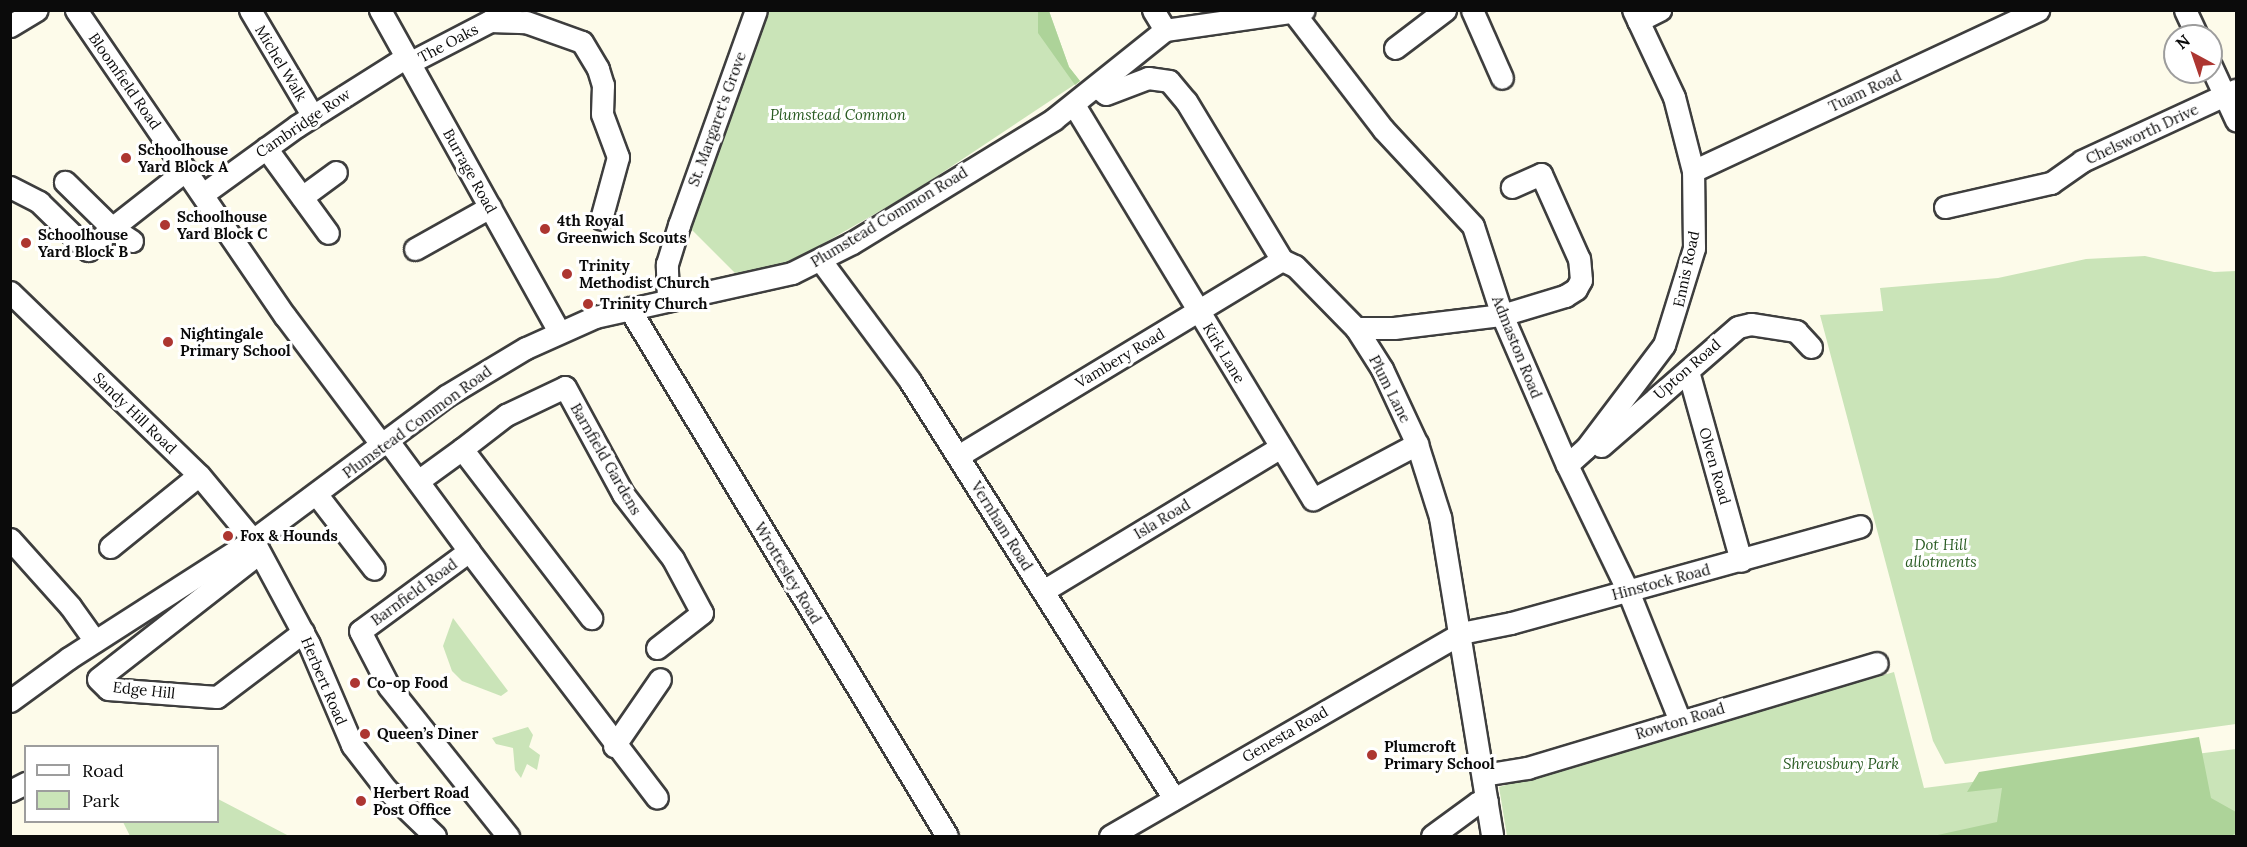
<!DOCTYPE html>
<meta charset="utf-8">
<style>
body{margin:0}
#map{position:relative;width:2247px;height:847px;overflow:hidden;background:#fdfbea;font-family:Lora,serif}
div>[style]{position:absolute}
.green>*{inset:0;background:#cae4b8}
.forest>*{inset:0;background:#add399}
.roads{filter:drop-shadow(2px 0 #3e3e3e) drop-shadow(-2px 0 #3e3e3e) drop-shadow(0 2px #3e3e3e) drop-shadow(0 -2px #3e3e3e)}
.minor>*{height:21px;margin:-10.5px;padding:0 10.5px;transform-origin:10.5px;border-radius:10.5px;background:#fff}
.dots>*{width:16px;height:16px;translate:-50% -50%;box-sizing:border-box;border:3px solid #fff;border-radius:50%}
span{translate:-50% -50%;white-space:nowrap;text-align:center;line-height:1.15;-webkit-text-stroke:6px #fff;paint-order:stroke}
.street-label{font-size:15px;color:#0b0b0b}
.park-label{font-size:15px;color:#295b22;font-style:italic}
.poi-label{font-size:15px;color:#0b0b0b;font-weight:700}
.left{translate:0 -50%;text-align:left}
.frame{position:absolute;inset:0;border:12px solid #0b0b0b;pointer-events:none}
.legend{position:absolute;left:24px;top:745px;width:195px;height:78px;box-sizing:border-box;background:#fff;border:2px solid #9d9d9d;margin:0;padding:8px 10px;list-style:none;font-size:18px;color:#0b0b0b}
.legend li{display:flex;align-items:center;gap:12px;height:30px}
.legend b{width:30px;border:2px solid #9d9d9d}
.north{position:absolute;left:2163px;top:24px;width:60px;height:60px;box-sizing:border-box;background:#fff;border:2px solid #9d9d9d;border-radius:50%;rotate:320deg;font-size:16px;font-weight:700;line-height:24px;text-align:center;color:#0b0b0b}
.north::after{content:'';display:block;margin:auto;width:21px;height:27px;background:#ad3631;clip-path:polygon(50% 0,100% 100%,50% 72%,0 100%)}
</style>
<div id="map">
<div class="green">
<div style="clip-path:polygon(765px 11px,1049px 11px,1069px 67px,1080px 81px,913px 192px,812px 250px,775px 267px,735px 273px,689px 227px)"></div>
<div style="clip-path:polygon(2145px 256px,2214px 272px,2236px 271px,2236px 724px,1945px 764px,1933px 741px,1820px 315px,1883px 311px,1880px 288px,1998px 278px,2086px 259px)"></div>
<div style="clip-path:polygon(453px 618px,508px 691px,501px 696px,462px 681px,452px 671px,443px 646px)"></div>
<div style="clip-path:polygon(1894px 672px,1924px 788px,2236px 749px,2236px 836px,1507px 836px,1499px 787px)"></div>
<div style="clip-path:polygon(528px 727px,533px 735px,529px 747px,540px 755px,537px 770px,527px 764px,521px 778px,515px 770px,513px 748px,496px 744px,492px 738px)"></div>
<div style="clip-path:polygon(218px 799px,289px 836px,130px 836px,123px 822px,218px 822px)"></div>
</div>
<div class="forest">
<div style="clip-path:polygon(1038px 11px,1049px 11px,1069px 67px,1080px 81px,1075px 85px,1038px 33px)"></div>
<div style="clip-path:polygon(2199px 737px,2211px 798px,2236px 812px,2236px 833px,2231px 836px,1933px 836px,1997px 822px,2002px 788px,1967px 792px,1979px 772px)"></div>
</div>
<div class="roads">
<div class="minor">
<div style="left:76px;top:10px;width:371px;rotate:55.7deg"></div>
<div style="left:285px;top:316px;width:161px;rotate:53.1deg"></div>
<div style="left:250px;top:10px;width:122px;rotate:59.4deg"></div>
<div style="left:380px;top:10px;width:368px;rotate:60.9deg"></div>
<div style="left:1153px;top:10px;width:23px;rotate:59deg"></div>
<div style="left:1472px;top:10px;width:74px;rotate:66.2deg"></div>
<div style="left:2185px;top:10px;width:29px;rotate:65deg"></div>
<div style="left:1294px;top:13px;width:146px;rotate:52.5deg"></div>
<div style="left:1383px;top:129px;width:132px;rotate:47.1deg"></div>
<div style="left:1473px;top:226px;width:94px;rotate:72deg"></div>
<div style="left:1502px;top:315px;width:163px;rotate:66.6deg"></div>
<div style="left:1567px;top:465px;width:140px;rotate:64.2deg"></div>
<div style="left:1628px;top:591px;width:140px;rotate:68.2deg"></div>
<div style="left:1638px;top:21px;width:25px;rotate:-27deg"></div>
<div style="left:10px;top:26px;width:31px;rotate:-31deg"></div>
<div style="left:1395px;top:48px;width:63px;rotate:-37.2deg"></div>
<div style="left:409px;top:63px;width:91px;rotate:-27.4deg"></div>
<div style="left:490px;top:21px;width:36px;rotate:2deg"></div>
<div style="left:526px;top:22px;width:59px;rotate:19.7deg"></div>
<div style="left:582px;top:42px;width:31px;rotate:59deg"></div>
<div style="left:598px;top:69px;width:17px;rotate:73deg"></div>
<div style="left:603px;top:85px;width:29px;rotate:92deg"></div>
<div style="left:602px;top:114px;width:46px;rotate:69.6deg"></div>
<div style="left:618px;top:157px;width:64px;rotate:105.3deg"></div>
<div style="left:2211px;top:66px;width:60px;rotate:65.2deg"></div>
<div style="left:1097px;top:87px;width:11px;rotate:38deg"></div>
<div style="left:1106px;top:94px;width:45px;rotate:-20.9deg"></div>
<div style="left:1148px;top:78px;width:21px;rotate:8deg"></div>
<div style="left:1169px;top:81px;width:26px;rotate:50deg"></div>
<div style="left:1186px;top:101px;width:186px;rotate:58.9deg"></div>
<div style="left:1282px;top:260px;width:14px;rotate:25deg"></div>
<div style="left:1295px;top:266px;width:87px;rotate:45.5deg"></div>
<div style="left:1356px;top:328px;width:49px;rotate:57.6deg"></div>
<div style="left:1382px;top:369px;width:83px;rotate:65deg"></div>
<div style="left:1417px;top:444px;width:77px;rotate:72.5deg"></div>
<div style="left:1440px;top:517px;width:323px;rotate:80.7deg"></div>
<div style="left:1074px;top:105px;width:461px;rotate:58.8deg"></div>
<div style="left:1313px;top:499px;width:118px;rotate:-27.9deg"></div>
<div style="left:266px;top:148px;width:105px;rotate:53.9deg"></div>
<div style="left:1693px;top:171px;width:381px;rotate:-25deg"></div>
<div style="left:10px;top:187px;width:33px;rotate:27deg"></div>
<div style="left:39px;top:202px;width:69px;rotate:44.4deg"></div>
<div style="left:88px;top:250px;width:33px;rotate:-43deg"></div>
<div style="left:112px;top:228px;width:66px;rotate:-135.6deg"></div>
<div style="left:203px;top:194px;width:116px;rotate:-35.9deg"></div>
<div style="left:297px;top:126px;width:129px;rotate:-32.3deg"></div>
<div style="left:302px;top:197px;width:42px;rotate:-36.3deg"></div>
<div style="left:1945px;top:207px;width:109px;rotate:-12.8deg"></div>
<div style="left:2051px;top:183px;width:38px;rotate:-35deg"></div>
<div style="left:2082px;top:161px;width:170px;rotate:-24.8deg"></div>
<div style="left:132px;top:241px;width:24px;rotate:-147deg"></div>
<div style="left:112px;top:228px;width:94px;rotate:-38.1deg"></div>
<div style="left:415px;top:249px;width:86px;rotate:-29.2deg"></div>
<div style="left:821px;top:261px;width:149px;rotate:53.4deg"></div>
<div style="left:910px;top:381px;width:494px;rotate:57.7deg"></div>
<div style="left:10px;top:292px;width:263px;rotate:44.1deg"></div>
<div style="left:199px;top:475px;width:85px;rotate:50.3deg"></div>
<div style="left:253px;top:540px;width:118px;rotate:61.7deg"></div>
<div style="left:309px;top:644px;width:110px;rotate:66.9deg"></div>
<div style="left:352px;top:745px;width:56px;rotate:52.3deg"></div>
<div style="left:386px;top:789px;width:68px;rotate:43.8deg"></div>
<div style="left:668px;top:299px;width:35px;rotate:-92deg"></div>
<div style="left:667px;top:264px;width:41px;rotate:-72.9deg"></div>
<div style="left:679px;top:225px;width:228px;rotate:-70.3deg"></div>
<div style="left:629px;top:308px;width:616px;rotate:58.94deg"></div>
<div style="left:1356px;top:328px;width:38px"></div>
<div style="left:1394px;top:328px;width:109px;rotate:-6.9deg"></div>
<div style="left:1502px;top:315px;width:66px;rotate:-16.8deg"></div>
<div style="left:1565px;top:296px;width:13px;rotate:-32deg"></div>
<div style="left:1576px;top:289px;width:10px;rotate:-61deg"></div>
<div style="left:1581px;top:280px;width:21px;rotate:-95deg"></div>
<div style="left:1579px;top:259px;width:93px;rotate:-114.1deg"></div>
<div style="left:1541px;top:174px;width:32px;rotate:156deg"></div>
<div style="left:1688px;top:371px;width:197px;rotate:74.4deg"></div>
<div style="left:388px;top:441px;width:137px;rotate:53.6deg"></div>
<div style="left:469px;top:551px;width:135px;rotate:143.7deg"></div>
<div style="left:360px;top:631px;width:63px;rotate:62.6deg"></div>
<div style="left:389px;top:687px;width:191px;rotate:51.4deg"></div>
<div style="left:1601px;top:446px;width:181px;rotate:-41deg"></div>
<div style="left:1738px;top:327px;width:13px;rotate:-13deg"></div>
<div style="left:1751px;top:324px;width:46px;rotate:8.8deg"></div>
<div style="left:1796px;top:331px;width:22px;rotate:47deg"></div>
<div style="left:462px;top:449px;width:56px;rotate:-37.7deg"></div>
<div style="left:506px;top:415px;width:65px;rotate:-25.4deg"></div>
<div style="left:565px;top:387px;width:122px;rotate:61.5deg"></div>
<div style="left:623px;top:494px;width:82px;rotate:52.4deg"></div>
<div style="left:673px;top:559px;width:61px;rotate:61.8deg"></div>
<div style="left:702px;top:613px;width:57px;rotate:142.1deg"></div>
<div style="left:958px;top:456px;width:379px;rotate:-31.2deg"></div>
<div style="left:1567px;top:465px;width:25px;rotate:-42deg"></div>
<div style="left:1586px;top:448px;width:129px;rotate:-52.9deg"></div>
<div style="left:1664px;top:345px;width:102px;rotate:-72.8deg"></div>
<div style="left:1694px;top:248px;width:77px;rotate:-90.7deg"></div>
<div style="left:1693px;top:171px;width:76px;rotate:-104.4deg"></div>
<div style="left:1674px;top:97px;width:96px;rotate:-115.2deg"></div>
<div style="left:418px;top:481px;width:54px;rotate:-36deg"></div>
<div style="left:462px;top:449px;width:213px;rotate:52.6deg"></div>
<div style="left:317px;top:495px;width:93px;rotate:52.4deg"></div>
<div style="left:10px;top:539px;width:90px;rotate:48.2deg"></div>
<div style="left:70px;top:606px;width:43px;rotate:54.5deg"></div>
<div style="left:110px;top:547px;width:114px;rotate:-39deg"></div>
<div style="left:469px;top:551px;width:310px;rotate:52.7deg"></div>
<div style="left:259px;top:553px;width:204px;rotate:142deg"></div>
<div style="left:98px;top:679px;width:14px;rotate:45deg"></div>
<div style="left:108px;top:689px;width:109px;rotate:4.2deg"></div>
<div style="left:217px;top:697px;width:108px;rotate:-37.1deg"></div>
<div style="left:1043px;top:591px;width:278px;rotate:-31.2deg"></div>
<div style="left:10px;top:701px;width:73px;rotate:-36.1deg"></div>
<div style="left:69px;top:658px;width:219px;rotate:-32.7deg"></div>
<div style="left:253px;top:540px;width:241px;rotate:-36.7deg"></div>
<div style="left:446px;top:396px;width:93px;rotate:-31deg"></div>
<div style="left:526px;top:348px;width:76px;rotate:-24.2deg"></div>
<div style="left:595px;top:317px;width:202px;rotate:-12.6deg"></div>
<div style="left:792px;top:273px;width:67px;rotate:-26.6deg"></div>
<div style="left:852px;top:243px;width:237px;rotate:-31.5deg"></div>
<div style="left:1054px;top:119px;width:142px;rotate:-38.7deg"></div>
<div style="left:1165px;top:30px;width:140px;rotate:-8.2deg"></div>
<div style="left:614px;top:746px;width:81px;rotate:-55.5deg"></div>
<div style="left:1483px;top:775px;width:45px;rotate:-9deg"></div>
<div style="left:1527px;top:768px;width:365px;rotate:-16.7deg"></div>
<div style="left:10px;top:791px;width:18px;rotate:-27deg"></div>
<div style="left:1110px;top:836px;width:405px;rotate:-30deg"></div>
<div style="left:1461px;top:633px;width:51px;rotate:-11.3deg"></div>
<div style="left:1511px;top:623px;width:362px;rotate:-15.5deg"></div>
<div style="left:1432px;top:836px;width:56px;rotate:-36.3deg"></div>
<div style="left:1477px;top:803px;width:10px;rotate:-11deg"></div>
</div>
</div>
<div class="dots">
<div style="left:126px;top:158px;background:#ad3631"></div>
<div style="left:165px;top:225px;background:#ad3631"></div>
<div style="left:545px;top:229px;background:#ad3631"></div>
<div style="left:26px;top:243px;background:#ad3631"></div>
<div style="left:567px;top:274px;background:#ad3631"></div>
<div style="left:588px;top:304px;background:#ad3631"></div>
<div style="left:168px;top:342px;background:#ad3631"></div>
<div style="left:228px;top:536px;background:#ad3631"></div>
<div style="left:355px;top:683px;background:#ad3631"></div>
<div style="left:365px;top:734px;background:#ad3631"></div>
<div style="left:1372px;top:755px;background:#ad3631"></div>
<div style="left:361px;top:801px;background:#ad3631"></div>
</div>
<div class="street-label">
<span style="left:448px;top:43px;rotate:-28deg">The Oaks</span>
<span style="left:281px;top:63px;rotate:59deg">Michel Walk</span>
<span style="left:125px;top:81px;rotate:55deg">Bloomfield Road</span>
<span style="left:1865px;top:91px;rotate:-25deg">Tuam Road</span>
<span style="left:717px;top:119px;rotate:-70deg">St. Margaret's Grove</span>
<span style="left:303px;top:123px;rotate:-34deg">Cambridge Row</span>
<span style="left:2142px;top:134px;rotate:-25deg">Chelsworth Drive</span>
<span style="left:470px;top:171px;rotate:61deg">Burrage Road</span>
<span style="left:889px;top:217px;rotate:-31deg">Plumstead Common Road</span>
<span style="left:1686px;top:269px;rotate:-78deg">Ennis Road</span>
<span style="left:1517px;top:347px;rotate:68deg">Admaston Road</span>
<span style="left:1224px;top:353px;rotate:59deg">Kirk Lane</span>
<span style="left:1120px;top:358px;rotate:-31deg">Vambery Road</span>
<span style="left:1687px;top:369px;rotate:-41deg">Upton Road</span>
<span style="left:1390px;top:389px;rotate:63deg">Plum Lane</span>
<span style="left:135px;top:413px;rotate:44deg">Sandy Hill Road</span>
<span style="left:417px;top:422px;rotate:-36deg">Plumstead Common Road</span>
<span style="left:606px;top:459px;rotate:60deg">Barnfield Gardens</span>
<span style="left:1715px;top:466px;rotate:74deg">Olven Road</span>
<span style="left:1162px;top:519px;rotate:-31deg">Isla Road</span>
<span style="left:1002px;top:526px;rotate:58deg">Vernham Road</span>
<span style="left:788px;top:573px;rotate:59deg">Wrottesley Road</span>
<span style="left:1661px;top:582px;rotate:-15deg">Hinstock Road</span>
<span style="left:414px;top:592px;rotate:-36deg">Barnfield Road</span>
<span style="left:324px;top:681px;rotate:67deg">Herbert Road</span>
<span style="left:144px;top:690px;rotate:6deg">Edge Hill</span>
<span style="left:1680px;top:721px;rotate:-17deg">Rowton Road</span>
<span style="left:1285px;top:734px;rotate:-30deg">Genesta Road</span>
</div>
<div class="park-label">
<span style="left:838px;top:115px">Plumstead Common</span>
<span style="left:1941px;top:553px">Dot Hill<br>allotments</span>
<span style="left:1841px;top:764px">Shrewsbury Park</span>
</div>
<div class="poi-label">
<span class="left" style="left:138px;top:158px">Schoolhouse<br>Yard Block A</span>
<span class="left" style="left:177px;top:225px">Schoolhouse<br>Yard Block C</span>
<span class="left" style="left:557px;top:229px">4th Royal<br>Greenwich Scouts</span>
<span class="left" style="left:38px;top:243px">Schoolhouse<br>Yard Block B</span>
<span class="left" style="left:579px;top:274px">Trinity<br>Methodist Church</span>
<span class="left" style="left:600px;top:304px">Trinity Church</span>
<span class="left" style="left:180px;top:342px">Nightingale<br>Primary School</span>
<span class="left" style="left:240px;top:536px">Fox &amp; Hounds</span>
<span class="left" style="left:367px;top:683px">Co-op Food</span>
<span class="left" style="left:377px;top:734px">Queen’s Diner</span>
<span class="left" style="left:1384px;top:755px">Plumcroft<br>Primary School</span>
<span class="left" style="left:373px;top:801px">Herbert Road<br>Post Office</span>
</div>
<div class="frame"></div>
<ul class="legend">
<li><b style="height:8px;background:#fff"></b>Road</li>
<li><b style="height:16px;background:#cae4b8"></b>Park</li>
</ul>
<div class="north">N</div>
</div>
